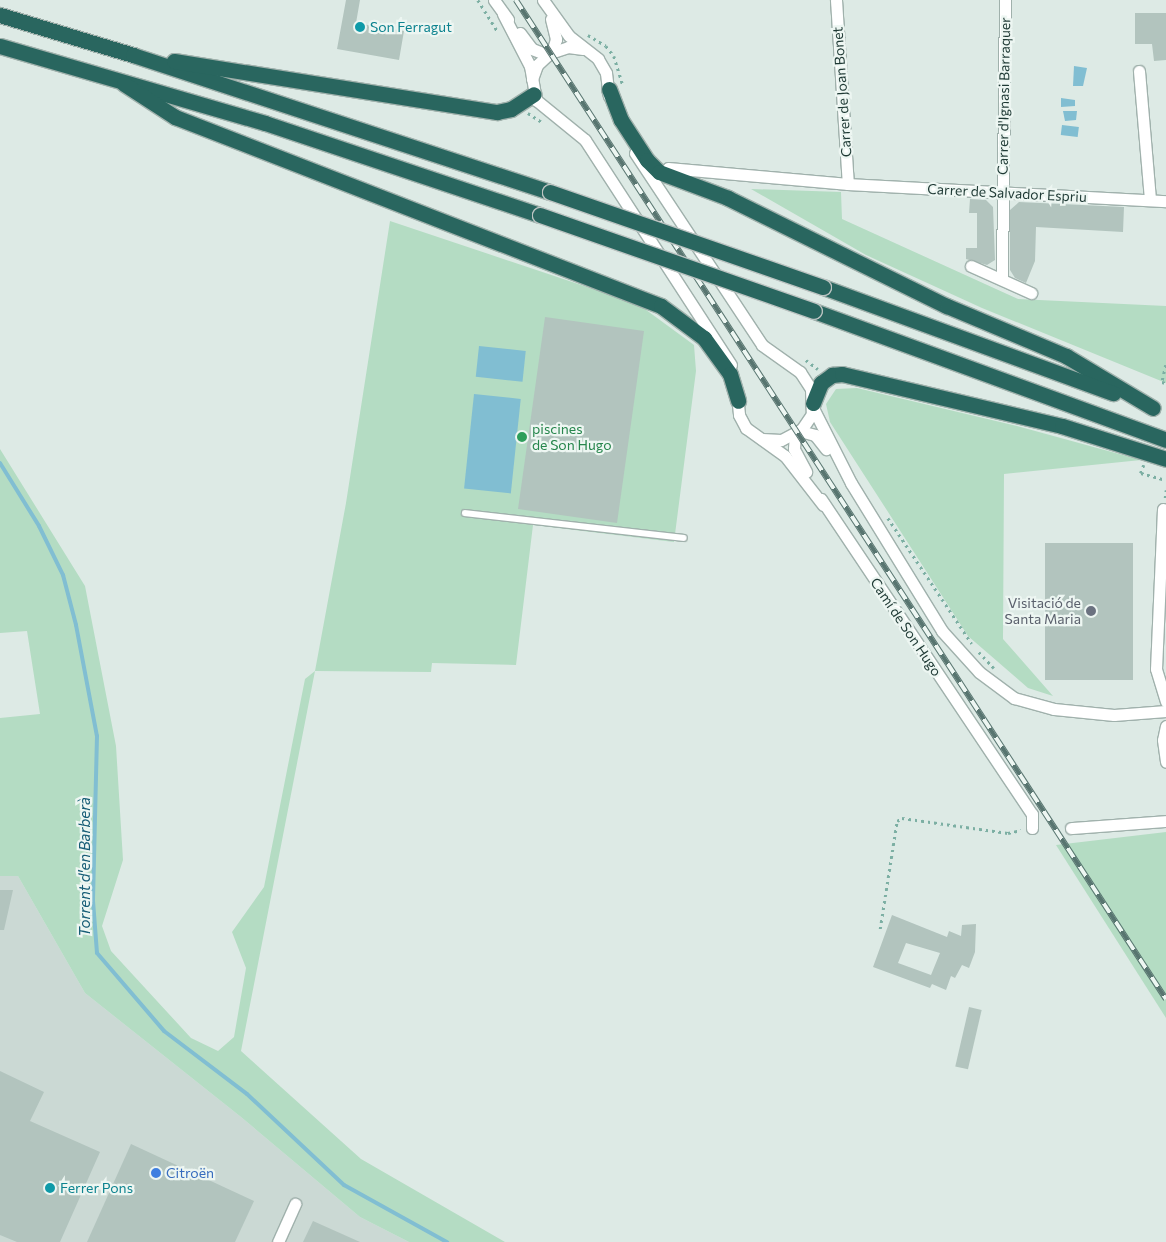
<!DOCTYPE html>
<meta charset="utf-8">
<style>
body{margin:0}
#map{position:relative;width:1166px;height:1242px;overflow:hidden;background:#ddeae5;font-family:Commissioner,sans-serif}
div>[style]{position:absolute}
.built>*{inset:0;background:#cbd9d4}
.green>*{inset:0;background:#b4dcc3}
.water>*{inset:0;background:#81bed2;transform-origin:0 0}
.stream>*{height:4px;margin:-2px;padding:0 2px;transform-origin:2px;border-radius:2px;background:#81bed2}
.building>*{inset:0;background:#b2c4be;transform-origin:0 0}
.path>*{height:2.5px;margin-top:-1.25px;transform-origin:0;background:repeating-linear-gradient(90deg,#7cafa3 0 2.5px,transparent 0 6.5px)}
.roads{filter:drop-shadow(1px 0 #a0b1ac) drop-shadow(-1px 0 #a0b1ac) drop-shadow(0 1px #a0b1ac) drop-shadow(0 -1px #a0b1ac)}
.lane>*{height:5.5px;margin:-2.75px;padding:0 2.75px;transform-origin:2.75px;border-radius:2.75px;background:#fff}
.street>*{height:11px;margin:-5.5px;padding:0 5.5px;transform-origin:5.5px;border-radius:5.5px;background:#fff}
.highway>*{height:15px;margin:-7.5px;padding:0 7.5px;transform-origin:7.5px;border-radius:7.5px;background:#29665f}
.rail>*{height:5.5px;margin-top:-2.75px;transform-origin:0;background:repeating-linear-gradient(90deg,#edf6f2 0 11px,#587570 0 22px);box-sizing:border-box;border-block:1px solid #587570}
.bridges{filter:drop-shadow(1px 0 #bcc4c2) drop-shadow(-1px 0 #bcc4c2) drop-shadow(0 1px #bcc4c2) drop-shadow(0 -1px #bcc4c2)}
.highway-bridge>*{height:15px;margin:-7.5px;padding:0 7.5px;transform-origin:7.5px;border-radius:7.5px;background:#29665f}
.dots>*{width:14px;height:14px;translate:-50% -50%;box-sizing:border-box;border:2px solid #edf6f2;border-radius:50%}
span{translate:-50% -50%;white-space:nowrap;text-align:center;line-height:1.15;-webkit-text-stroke:4.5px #edf6f2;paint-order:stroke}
.culture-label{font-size:14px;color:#0d838f}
.left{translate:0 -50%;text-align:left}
.street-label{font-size:14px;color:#1e3934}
.leisure-label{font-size:14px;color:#27864d}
.worship-label{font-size:14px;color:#5b616d}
.right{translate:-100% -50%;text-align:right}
.shop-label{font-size:14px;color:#366cbe}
.water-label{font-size:15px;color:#175d76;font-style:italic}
</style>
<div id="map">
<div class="built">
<div style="clip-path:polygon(0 876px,18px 876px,85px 993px,241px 1117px,360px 1217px,409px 1242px,0 1242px)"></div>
</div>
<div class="green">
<div style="clip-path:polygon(751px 189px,841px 192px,842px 219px,1018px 299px,1166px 306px,1166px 383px,982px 308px,866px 255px)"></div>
<div style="clip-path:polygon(390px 221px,638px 304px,694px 345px,696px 371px,674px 542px,533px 525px,516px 665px,432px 663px,431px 672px,315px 671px,241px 1051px,361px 1159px,505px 1242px,409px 1242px,360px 1217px,241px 1117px,85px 993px,18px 876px,0 876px,0 718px,40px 714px,27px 631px,0 633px,0 449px,85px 586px,116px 746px,123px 860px,102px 926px,111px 951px,191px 1038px,218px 1051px,234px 1037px,246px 968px,232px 932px,264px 887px,305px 679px,315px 671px,346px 503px)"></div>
<div style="clip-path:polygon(857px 388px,1017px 426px,1141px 460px,1004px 474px,1003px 639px,1053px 696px,1028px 688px,968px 636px,830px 422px,826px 404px,836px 389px)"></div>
<div style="clip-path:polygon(1166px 832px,1166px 1018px,1056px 845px)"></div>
</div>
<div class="water">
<div style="clip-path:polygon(1074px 66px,1087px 68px,1083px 86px,1073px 86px)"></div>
<div style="clip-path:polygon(1061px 98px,1075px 100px,1075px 106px,1061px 107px)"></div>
<div style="clip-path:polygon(1063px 111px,1077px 111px,1076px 120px,1065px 121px)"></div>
<div style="left:1062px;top:125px;width:17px;height:10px;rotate:7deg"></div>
<div style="left:479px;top:346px;width:47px;height:31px;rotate:6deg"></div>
<div style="left:474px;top:394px;width:47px;height:95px;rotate:6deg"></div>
</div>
<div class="stream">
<div style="left:0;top:463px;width:74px;rotate:58.2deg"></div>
<div style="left:39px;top:526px;width:55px;rotate:63.9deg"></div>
<div style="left:63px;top:575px;width:52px;rotate:75.4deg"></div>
<div style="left:76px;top:625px;width:113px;rotate:79.3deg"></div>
<div style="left:97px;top:736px;width:165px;rotate:91.4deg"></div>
<div style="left:93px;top:901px;width:52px;rotate:85.6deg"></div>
<div style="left:97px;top:953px;width:103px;rotate:49.3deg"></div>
<div style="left:164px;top:1031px;width:104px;rotate:37.2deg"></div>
<div style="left:247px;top:1094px;width:133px;rotate:43.2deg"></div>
<div style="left:344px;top:1185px;width:118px;rotate:29deg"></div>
</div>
<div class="building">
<div style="clip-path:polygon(346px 0,360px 0,356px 23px,404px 31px,399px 60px,337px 49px)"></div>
<div style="clip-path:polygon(1135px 13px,1166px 13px,1166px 60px,1154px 61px,1152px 44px,1135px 44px)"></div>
<div style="clip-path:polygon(970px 199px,986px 200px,993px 207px,995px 260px,987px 265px,966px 259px,966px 248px,977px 248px,977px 213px,969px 213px)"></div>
<div style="clip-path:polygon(1019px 202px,1124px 207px,1123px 232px,1036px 227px,1035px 261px,1026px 283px,1015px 278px,1010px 270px,1010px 210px)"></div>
<div style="left:545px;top:317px;width:100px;height:194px;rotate:8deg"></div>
<div style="left:1045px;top:543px;width:88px;height:137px"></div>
<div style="clip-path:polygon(0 890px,13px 890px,4px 930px,0 930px)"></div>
<div style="clip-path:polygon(evenodd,892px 915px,947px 937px,949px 931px,961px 936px,962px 925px,976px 924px,975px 952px,969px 968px,962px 965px,955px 978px,951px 976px,946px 990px,932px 984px,930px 988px,873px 967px,892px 915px,906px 943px,940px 953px,931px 975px,898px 963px,906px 943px)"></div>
<div style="left:969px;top:1007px;width:13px;height:61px;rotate:13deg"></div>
<div style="clip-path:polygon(0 1071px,44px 1092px,30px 1121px,100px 1152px,60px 1242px,17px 1242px,0 1235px)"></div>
<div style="clip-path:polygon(131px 1144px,254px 1201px,235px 1242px,87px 1242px)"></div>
<div style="clip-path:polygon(313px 1221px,360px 1242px,303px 1242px)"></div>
</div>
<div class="path">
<div style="left:478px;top:0;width:36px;rotate:58deg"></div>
<div style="left:588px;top:35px;width:21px;rotate:31deg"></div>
<div style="left:606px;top:46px;width:13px;rotate:51deg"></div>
<div style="left:614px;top:56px;width:30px;rotate:73deg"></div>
<div style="left:528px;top:113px;width:17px;rotate:33deg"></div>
<div style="left:806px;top:360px;width:15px;rotate:37deg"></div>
<div style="left:1166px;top:365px;width:17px;rotate:103deg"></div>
<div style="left:1162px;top:382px;width:4px;rotate:14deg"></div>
<div style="left:1144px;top:465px;width:9px;rotate:111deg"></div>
<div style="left:1141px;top:473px;width:26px;rotate:16deg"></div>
<div style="left:1165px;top:498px;width:8px;rotate:-83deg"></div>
<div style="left:888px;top:518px;width:151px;rotate:56.3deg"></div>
<div style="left:979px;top:652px;width:22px;rotate:47deg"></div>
<div style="left:880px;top:929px;width:109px;rotate:-81.1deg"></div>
<div style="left:897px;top:821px;width:6px;rotate:-31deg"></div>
<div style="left:902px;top:818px;width:107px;rotate:8.1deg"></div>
<div style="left:1008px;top:833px;width:13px;rotate:-13deg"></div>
</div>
<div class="roads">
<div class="lane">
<div style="left:465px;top:513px;width:220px;rotate:6.5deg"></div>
</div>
<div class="street">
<div style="left:494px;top:0;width:24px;rotate:54deg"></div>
<div style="left:543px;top:0;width:44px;rotate:54.2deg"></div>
<div style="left:569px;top:36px;width:37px;rotate:38deg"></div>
<div style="left:598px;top:59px;width:16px;rotate:60deg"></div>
<div style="left:606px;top:73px;width:23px;rotate:83deg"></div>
<div style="left:836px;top:0;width:184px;rotate:86.3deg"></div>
<div style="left:503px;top:14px;width:59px;rotate:62.6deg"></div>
<div style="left:530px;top:66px;width:35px;rotate:80deg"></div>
<div style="left:536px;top:100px;width:63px;rotate:39.2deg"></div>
<div style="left:585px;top:140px;width:268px;rotate:57deg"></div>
<div style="left:551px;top:19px;width:21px;rotate:76deg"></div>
<div style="left:556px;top:39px;width:14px;rotate:107deg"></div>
<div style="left:520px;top:33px;width:20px;rotate:53deg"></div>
<div style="left:532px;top:49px;width:17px;rotate:21deg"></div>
<div style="left:1139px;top:71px;width:129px;rotate:85.1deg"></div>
<div style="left:532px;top:79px;width:15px;rotate:-70deg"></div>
<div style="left:537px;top:65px;width:18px;rotate:-43deg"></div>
<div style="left:550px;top:53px;width:19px;rotate:-18deg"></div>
<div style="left:568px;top:47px;width:15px;rotate:8deg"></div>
<div style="left:635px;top:153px;width:230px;rotate:56.5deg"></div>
<div style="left:762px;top:345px;width:47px;rotate:35.4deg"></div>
<div style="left:800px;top:372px;width:20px;rotate:57deg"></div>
<div style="left:811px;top:389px;width:25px;rotate:88deg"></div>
<div style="left:812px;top:414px;width:18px;rotate:124deg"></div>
<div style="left:802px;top:429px;width:24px;rotate:152deg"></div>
<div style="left:781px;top:440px;width:19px;rotate:-177deg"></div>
<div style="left:668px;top:168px;width:181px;rotate:5.1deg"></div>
<div style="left:848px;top:184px;width:318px;rotate:3.1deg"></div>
<div style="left:971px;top:266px;width:66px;rotate:24.2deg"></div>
<div style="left:1002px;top:279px;width:279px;rotate:-89.4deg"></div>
<div style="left:737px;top:395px;width:20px;rotate:84deg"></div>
<div style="left:739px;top:415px;width:15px;rotate:62deg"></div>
<div style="left:746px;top:428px;width:48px;rotate:35.7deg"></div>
<div style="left:785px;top:456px;width:62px;rotate:52.2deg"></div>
<div style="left:813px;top:408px;width:84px;rotate:63.1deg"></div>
<div style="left:851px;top:483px;width:174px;rotate:58.4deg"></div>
<div style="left:942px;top:631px;width:55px;rotate:47.9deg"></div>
<div style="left:979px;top:672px;width:44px;rotate:36.6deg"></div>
<div style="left:1014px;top:698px;width:41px;rotate:15.4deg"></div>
<div style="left:1054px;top:709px;width:60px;rotate:5.7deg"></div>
<div style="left:1114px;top:715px;width:52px;rotate:-4.4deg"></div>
<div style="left:800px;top:431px;width:16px;rotate:15deg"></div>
<div style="left:815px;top:435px;width:18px;rotate:52deg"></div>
<div style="left:795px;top:434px;width:15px;rotate:94deg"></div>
<div style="left:794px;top:449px;width:26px;rotate:62deg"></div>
<div style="left:821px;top:499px;width:379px;rotate:56.2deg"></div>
<div style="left:1032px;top:814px;width:14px;rotate:90deg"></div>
<div style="left:1163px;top:509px;width:160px;rotate:92.5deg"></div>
<div style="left:1156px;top:669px;width:34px;rotate:73deg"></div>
<div style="left:1166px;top:726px;width:14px;rotate:102deg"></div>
<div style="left:1163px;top:740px;width:22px;rotate:82deg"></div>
<div style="left:1071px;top:828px;width:95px;rotate:-4.2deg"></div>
<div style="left:278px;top:1242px;width:42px;rotate:-65.9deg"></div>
</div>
<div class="highway">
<div style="left:0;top:15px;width:139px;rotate:16.7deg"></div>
<div style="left:133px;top:55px;width:439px;rotate:18.2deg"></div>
<div style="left:0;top:46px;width:276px;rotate:16.2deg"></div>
<div style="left:265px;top:123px;width:290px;rotate:18.5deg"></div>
<div style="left:174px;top:61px;width:327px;rotate:9deg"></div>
<div style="left:497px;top:112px;width:14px;rotate:-12deg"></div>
<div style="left:511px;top:109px;width:27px;rotate:-33deg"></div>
<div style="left:124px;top:84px;width:61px;rotate:32.9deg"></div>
<div style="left:175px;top:117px;width:521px;rotate:21.25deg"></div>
<div style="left:661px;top:306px;width:54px;rotate:36.7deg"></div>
<div style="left:704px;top:338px;width:44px;rotate:54.2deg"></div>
<div style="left:730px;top:374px;width:28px;rotate:73deg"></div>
<div style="left:609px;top:89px;width:33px;rotate:69deg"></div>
<div style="left:621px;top:120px;width:48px;rotate:57deg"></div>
<div style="left:647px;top:160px;width:17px;rotate:45deg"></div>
<div style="left:659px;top:172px;width:74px;rotate:20.6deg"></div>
<div style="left:728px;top:198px;width:244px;rotate:26.3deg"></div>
<div style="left:947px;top:306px;width:129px;rotate:22.8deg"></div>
<div style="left:1066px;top:356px;width:101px;rotate:30.9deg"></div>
<div style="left:823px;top:287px;width:309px;rotate:20.1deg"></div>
<div style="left:814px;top:311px;width:375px;rotate:20.1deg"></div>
<div style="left:813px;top:403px;width:22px;rotate:-68deg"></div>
<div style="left:821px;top:383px;width:14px;rotate:-36deg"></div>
<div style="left:832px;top:375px;width:10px;rotate:-6deg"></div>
<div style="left:842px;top:374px;width:226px;rotate:13.3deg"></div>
<div style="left:1062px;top:426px;width:109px;rotate:17.6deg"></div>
</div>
</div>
<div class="rail">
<div style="left:516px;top:0;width:1192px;rotate:56.95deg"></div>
</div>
<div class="bridges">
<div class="highway-bridge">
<div style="left:550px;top:192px;width:289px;rotate:19.2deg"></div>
<div style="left:540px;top:215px;width:290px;rotate:19.3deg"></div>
</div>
</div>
<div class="dots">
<div style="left:360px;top:27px;background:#0f9aa8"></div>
<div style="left:522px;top:437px;background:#2e9e5b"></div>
<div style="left:1091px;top:611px;background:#6b7280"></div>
<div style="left:156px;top:1173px;background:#3f7fe0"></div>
<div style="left:50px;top:1188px;background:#0f9aa8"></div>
</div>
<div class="culture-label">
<span class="left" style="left:370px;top:27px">Son Ferragut</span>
<span class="left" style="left:60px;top:1188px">Ferrer Pons</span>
</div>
<div class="street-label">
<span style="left:842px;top:92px;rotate:-94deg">Carrer de Joan Bonet</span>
<span style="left:1004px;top:96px;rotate:-89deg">Carrer d'Ignasi Barraquer</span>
<span style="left:1007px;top:193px;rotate:3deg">Carrer de Salvador Espriu</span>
<span style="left:906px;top:627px;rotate:56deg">Camí de Son Hugo</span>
</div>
<div class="leisure-label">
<span class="left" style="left:532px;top:437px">piscines<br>de Son Hugo</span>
</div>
<div class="worship-label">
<span class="right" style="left:1081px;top:611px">Visitació de<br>Santa Maria</span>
</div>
<div class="shop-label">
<span class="left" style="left:166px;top:1173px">Citroën</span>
</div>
<div class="water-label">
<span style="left:85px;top:867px;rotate:-90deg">Torrent d'en Barberà</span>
</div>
</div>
